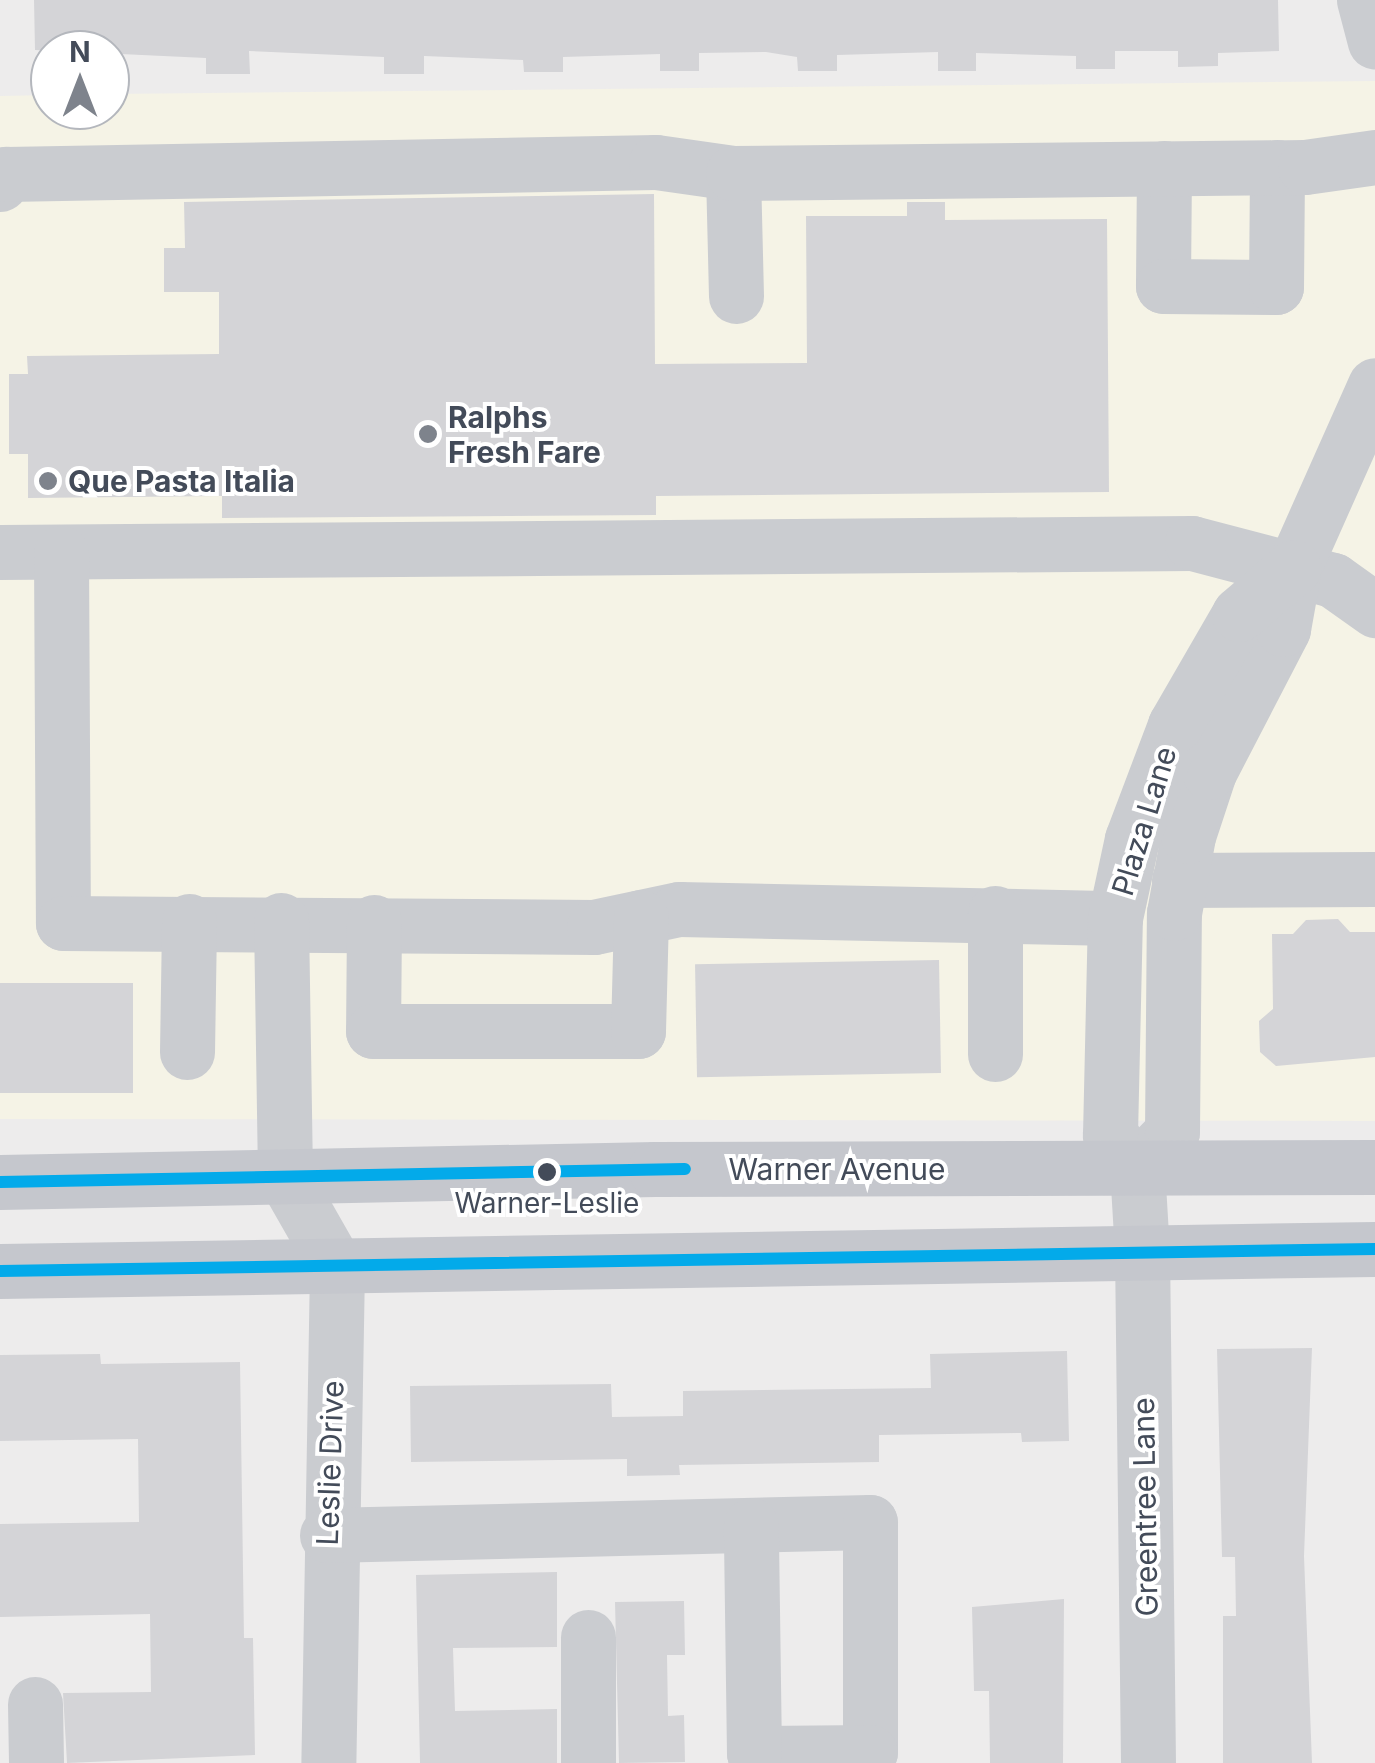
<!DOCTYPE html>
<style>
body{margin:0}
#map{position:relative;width:1375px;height:1763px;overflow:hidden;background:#edecec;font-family:Inter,sans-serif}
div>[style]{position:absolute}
.commercial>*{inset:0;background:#f5f3e6}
.building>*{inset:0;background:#d4d4d7;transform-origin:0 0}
.minor>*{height:55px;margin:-27.5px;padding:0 27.5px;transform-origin:27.5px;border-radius:27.5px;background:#caccd0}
.major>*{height:55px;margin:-27.5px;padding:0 27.5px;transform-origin:27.5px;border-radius:27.5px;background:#c5c7cd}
.bus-1>*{height:12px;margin:-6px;padding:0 6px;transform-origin:6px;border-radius:6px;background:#03aaea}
.dots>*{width:28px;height:28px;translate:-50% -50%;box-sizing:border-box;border:5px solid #fff;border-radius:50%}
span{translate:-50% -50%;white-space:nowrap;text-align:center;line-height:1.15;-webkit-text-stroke:8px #fff;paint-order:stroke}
.bus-label{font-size:28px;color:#434b59}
.poi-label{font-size:30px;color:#434b59;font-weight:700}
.left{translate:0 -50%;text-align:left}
.street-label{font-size:30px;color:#434b59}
.north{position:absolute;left:30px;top:30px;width:100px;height:100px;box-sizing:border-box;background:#fff;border:2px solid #b4b7bd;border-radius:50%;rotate:0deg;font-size:28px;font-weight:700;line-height:40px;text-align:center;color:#434b59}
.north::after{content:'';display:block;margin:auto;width:35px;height:45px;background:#7e838c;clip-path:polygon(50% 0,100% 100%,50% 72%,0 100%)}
</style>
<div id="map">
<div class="commercial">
<div style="clip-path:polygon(1375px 81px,1375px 1121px,0 1119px,0 96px,50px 95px,50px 110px,110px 110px,110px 94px)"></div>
</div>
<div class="building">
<div style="clip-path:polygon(34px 0,1278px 0,1279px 51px,1218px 53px,1218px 66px,1178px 67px,1178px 51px,1115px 51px,1115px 69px,1076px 69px,1076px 56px,976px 53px,976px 71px,938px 71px,938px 52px,837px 55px,837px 71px,798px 71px,797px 57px,766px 52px,699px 53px,699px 71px,660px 71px,660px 54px,563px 57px,563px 72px,524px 72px,523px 60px,424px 56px,424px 74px,384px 74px,384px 57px,249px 51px,250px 74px,206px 74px,206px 58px,35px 50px)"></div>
<div style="clip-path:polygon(654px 194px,655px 364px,807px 363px,806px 216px,907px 216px,907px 202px,945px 202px,945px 220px,1107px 219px,1109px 492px,656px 496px,656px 515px,222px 518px,222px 496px,28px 498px,28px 454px,9px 454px,9px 374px,28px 374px,27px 356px,219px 354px,219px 292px,164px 292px,164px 248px,185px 248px,184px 202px)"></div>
<div style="clip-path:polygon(1338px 919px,1350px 932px,1375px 932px,1375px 1057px,1276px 1066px,1260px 1052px,1259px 1021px,1273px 1009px,1272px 934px,1293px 934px,1306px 920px)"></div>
<div style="left:939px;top:960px;width:113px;height:244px;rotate:89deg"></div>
<div style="left:133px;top:983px;width:110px;height:133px;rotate:90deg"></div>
<div style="clip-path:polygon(1312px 1348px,1304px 1556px,1312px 1763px,1223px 1763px,1223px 1616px,1236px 1616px,1235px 1557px,1222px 1557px,1217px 1349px)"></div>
<div style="clip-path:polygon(1067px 1351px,1069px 1441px,1022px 1442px,1021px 1433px,879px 1435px,879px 1462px,679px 1465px,680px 1475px,627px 1476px,627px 1459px,411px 1462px,410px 1386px,611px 1384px,612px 1417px,683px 1416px,683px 1391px,931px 1388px,930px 1354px)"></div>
<div style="clip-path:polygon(100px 1354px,101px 1364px,240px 1362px,244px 1638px,253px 1638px,255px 1755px,67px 1763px,63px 1693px,151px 1692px,150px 1614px,0 1617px,0 1524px,139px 1522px,138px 1439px,0 1441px,0 1355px)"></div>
<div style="clip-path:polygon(557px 1572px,557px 1647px,453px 1648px,455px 1711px,557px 1709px,557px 1763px,420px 1763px,416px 1575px)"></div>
<div style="clip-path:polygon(1064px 1599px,1063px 1763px,990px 1763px,989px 1691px,974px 1691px,972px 1607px)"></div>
<div style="clip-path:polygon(684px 1601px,685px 1655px,667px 1655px,668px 1716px,684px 1715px,685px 1762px,619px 1763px,615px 1602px)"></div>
</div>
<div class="minor">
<div style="left:1364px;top:0;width:43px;rotate:75.3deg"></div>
<div style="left:1164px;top:168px;width:118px;rotate:90.5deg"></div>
<div style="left:1163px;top:286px;width:113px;rotate:0.5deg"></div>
<div style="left:1276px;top:287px;width:120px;rotate:-89.5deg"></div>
<div style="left:733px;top:173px;width:123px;rotate:88.6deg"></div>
<div style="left:0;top:184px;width:12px;rotate:-59deg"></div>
<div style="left:6px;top:174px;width:650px;rotate:-1.06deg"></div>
<div style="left:656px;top:162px;width:78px;rotate:8.1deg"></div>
<div style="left:733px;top:173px;width:572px;rotate:-0.6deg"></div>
<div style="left:1305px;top:167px;width:71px;rotate:-8.1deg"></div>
<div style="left:0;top:552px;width:1192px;rotate:-0.43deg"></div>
<div style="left:1192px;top:543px;width:146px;rotate:14.7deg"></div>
<div style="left:1333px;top:580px;width:52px;rotate:35.5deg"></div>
<div style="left:61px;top:553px;width:370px;rotate:89.7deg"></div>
<div style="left:63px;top:923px;width:531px;rotate:0.43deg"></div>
<div style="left:594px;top:927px;width:87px;rotate:-12deg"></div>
<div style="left:679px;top:909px;width:436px;rotate:1.2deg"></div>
<div style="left:1179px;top:880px;width:196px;rotate:-0.3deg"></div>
<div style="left:995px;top:913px;width:141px;rotate:90deg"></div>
<div style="left:281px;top:920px;width:257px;rotate:89.1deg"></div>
<div style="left:285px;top:1177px;width:105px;rotate:60.3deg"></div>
<div style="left:337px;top:1268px;width:495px;rotate:91deg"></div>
<div style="left:374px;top:922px;width:109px;rotate:90.5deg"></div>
<div style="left:373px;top:1031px;width:265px"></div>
<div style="left:638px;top:1031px;width:114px;rotate:-88.5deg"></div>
<div style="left:187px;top:1052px;width:131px;rotate:-89.1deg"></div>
<div style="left:1137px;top:1168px;width:50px;rotate:-45.8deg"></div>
<div style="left:1172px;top:1132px;width:219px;rotate:-89.5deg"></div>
<div style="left:1174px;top:913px;width:78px;rotate:-79.7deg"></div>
<div style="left:1188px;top:836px;width:67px;rotate:-71.8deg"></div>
<div style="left:1209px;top:772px;width:161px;rotate:-62.6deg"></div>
<div style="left:1283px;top:629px;width:63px;rotate:-79.9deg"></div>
<div style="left:1294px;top:567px;width:199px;rotate:-66deg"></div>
<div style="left:327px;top:1535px;width:543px;rotate:-1.37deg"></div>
<div style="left:870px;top:1522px;width:230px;rotate:90deg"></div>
<div style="left:870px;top:1752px;width:116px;rotate:179.5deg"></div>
<div style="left:754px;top:1753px;width:228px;rotate:-90.8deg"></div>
<div style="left:35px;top:1704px;width:59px;rotate:89deg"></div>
<div style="left:588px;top:1763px;width:126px;rotate:-90deg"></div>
<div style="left:1148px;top:1763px;width:511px;rotate:-90.67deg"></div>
<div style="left:1142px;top:1252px;width:84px;rotate:-93.4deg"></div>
<div style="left:1137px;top:1168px;width:43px;rotate:-129.3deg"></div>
<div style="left:1110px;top:1135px;width:217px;rotate:-88.7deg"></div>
<div style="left:1115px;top:918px;width:81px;rotate:-77.9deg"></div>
<div style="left:1132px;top:839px;width:122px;rotate:-69.3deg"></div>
<div style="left:1175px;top:725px;width:128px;rotate:-60deg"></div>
<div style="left:1239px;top:614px;width:72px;rotate:-40.5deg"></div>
</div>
<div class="major">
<div style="left:0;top:1182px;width:655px;rotate:-1.14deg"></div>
<div style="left:655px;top:1169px;width:720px;rotate:-0.16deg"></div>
<div style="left:0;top:1271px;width:1375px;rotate:-0.92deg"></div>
</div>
<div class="bus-1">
<div style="left:0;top:1182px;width:685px;rotate:-1.09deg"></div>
<div style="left:0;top:1271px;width:1375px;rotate:-0.92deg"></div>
</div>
<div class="dots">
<div style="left:428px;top:434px;background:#7e838c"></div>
<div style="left:48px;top:481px;background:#7e838c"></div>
<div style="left:547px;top:1172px;background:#434b59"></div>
</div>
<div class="bus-label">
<span style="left:547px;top:1203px">Warner-Leslie</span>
</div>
<div class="poi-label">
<span class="left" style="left:448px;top:434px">Ralphs<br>Fresh Fare</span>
<span class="left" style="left:68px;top:481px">Que Pasta Italia</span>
</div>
<div class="street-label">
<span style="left:1144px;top:821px;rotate:-73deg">Plaza Lane</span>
<span style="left:837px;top:1169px">Warner Avenue</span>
<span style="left:330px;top:1463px;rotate:-88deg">Leslie Drive</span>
<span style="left:1145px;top:1507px;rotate:-91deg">Greentree Lane</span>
</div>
<div class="north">N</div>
</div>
